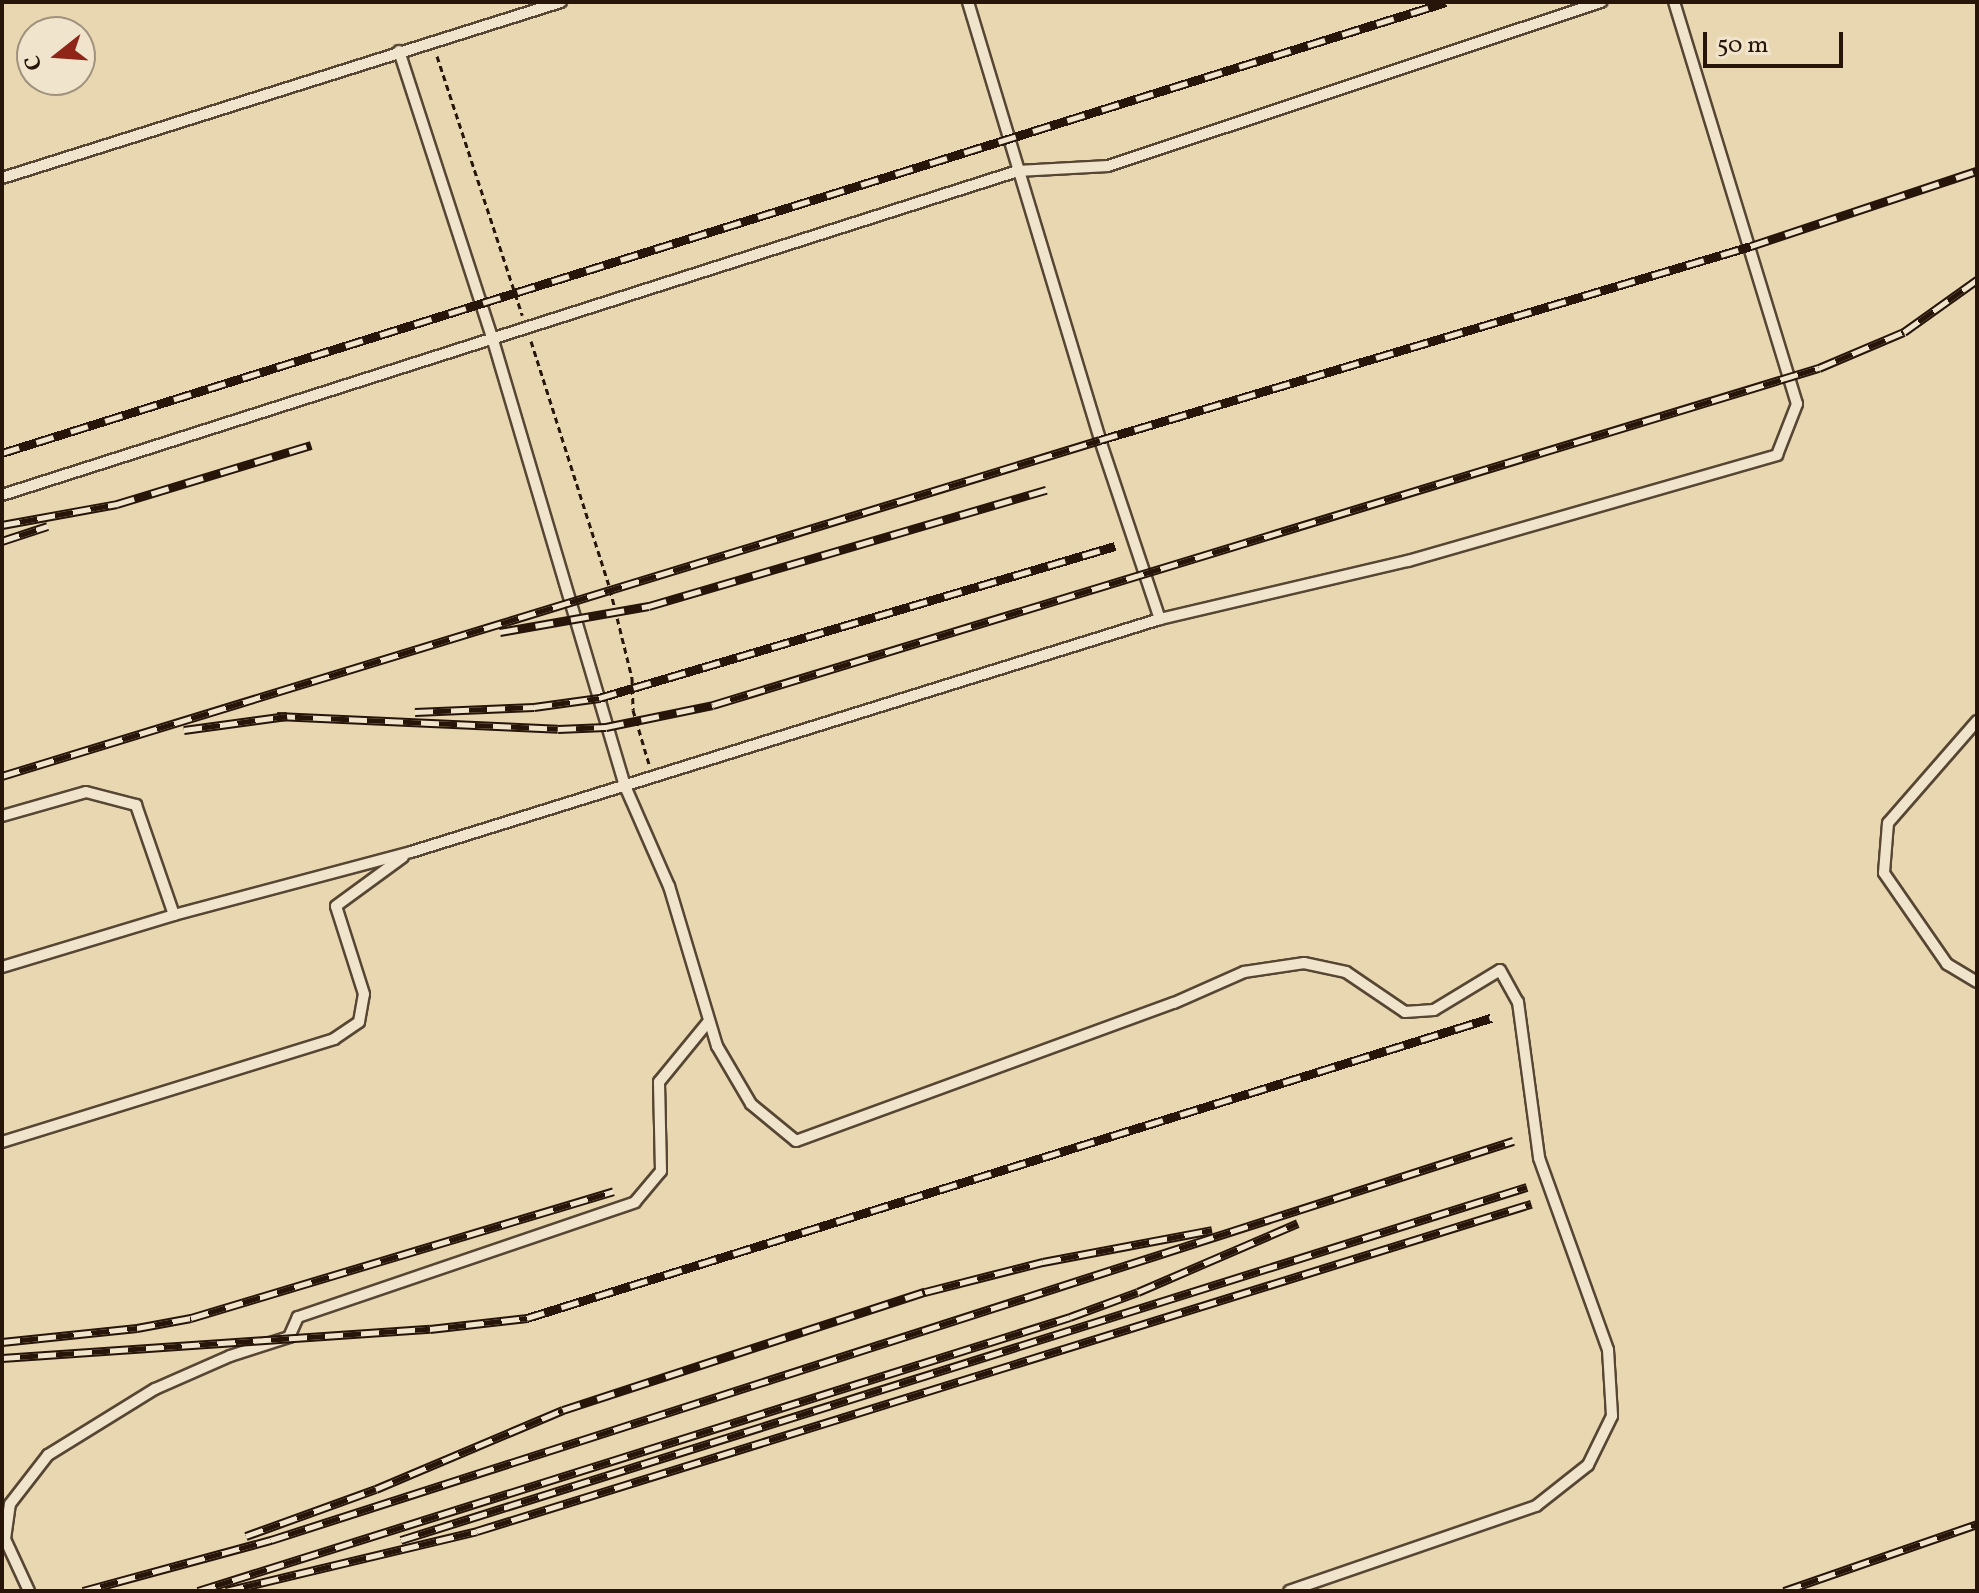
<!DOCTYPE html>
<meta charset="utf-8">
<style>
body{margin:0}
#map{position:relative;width:1979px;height:1593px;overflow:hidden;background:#e8d7b1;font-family:Vollkorn,serif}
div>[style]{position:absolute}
.path>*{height:3px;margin-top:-1.5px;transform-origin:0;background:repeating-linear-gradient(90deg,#271509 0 6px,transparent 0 10px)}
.roads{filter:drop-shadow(2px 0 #574633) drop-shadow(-2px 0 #574633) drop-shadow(0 2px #574633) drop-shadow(0 -2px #574633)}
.service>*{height:10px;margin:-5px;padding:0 5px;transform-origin:5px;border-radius:5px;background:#f0e5cc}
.rail>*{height:9px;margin-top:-4.5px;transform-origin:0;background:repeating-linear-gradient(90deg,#f0e5cc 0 18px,#271509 0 36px);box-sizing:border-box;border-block:2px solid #271509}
span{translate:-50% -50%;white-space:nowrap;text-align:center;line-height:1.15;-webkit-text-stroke:7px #f0e5cc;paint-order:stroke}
.frame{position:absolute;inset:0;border:4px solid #271509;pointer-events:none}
.north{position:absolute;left:16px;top:16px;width:80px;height:80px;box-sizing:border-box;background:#f0e5cc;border:2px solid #a0927e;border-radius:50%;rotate:253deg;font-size:22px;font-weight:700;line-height:32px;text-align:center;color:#271509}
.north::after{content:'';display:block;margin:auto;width:28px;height:36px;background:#8f2418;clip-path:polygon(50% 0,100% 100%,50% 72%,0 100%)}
.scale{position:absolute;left:1703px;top:32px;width:140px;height:36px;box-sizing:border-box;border:4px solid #271509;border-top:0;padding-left:10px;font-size:24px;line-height:28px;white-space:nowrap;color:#271509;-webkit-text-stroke:6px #f0e5cc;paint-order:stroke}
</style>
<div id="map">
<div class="path">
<div style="left:437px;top:56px;width:273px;rotate:71.8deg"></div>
<div style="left:531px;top:341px;width:260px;rotate:72.3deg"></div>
<div style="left:610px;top:589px;width:92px;rotate:76.1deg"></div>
<div style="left:632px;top:678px;width:32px;rotate:88deg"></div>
<div style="left:633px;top:710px;width:56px;rotate:73.5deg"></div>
</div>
<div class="roads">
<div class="service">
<div style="left:968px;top:2px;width:457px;rotate:73.2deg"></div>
<div style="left:1100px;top:440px;width:189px;rotate:71.5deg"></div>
<div style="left:399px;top:51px;width:301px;rotate:72deg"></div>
<div style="left:492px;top:337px;width:468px;rotate:73.5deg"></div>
<div style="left:625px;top:786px;width:109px;rotate:66.3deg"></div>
<div style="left:669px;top:886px;width:167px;rotate:73.3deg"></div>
<div style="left:717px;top:1046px;width:67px;rotate:59.6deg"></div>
<div style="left:751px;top:1104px;width:58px;rotate:39.4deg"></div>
<div style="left:796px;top:1141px;width:402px;rotate:-20.1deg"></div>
<div style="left:1174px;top:1003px;width:77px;rotate:-23.9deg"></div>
<div style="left:1244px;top:972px;width:61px;rotate:-8.5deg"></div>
<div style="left:1304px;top:963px;width:43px;rotate:12.1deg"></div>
<div style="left:1346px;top:972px;width:71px;rotate:34.1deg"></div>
<div style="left:1405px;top:1012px;width:29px;rotate:-4deg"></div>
<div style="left:1434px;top:1010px;width:77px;rotate:-31.2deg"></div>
<div style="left:1500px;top:970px;width:37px;rotate:61deg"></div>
<div style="left:1518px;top:1002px;width:157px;rotate:82.3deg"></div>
<div style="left:1539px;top:1158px;width:204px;rotate:70.2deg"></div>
<div style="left:1608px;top:1350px;width:66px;rotate:86.5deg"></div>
<div style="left:1612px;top:1416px;width:55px;rotate:116.1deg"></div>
<div style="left:1588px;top:1465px;width:66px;rotate:141.7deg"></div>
<div style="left:1536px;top:1506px;width:261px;rotate:161deg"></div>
<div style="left:2px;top:178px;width:586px;rotate:-17.48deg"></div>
<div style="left:2px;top:495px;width:1066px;rotate:-17.69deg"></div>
<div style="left:1018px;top:171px;width:90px;rotate:-3.2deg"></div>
<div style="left:1108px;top:166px;width:520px;rotate:-18.4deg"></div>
<div style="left:1977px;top:721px;width:135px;rotate:131.1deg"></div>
<div style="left:1888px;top:823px;width:50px;rotate:94.6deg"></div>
<div style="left:1884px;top:873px;width:111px;rotate:55.3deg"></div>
<div style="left:1947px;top:964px;width:35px;rotate:31deg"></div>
<div style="left:2px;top:816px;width:87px;rotate:-15.9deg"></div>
<div style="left:86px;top:792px;width:52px;rotate:14.6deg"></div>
<div style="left:136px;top:805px;width:116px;rotate:70.9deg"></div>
<div style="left:2px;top:967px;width:180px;rotate:-16.8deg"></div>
<div style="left:174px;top:915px;width:245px;rotate:-14.9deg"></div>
<div style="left:411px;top:852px;width:784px;rotate:-17.28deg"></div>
<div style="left:1160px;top:619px;width:255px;rotate:-13.2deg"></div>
<div style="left:1408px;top:561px;width:384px;rotate:-16deg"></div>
<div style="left:1777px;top:455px;width:55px;rotate:-68.6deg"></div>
<div style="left:1797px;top:404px;width:420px;rotate:-107deg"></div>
<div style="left:2px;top:1142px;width:348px;rotate:-17.2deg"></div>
<div style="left:334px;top:1039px;width:30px;rotate:-34deg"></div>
<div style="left:359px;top:1022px;width:28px;rotate:-80deg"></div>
<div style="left:364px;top:994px;width:92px;rotate:-107.7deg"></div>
<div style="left:336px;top:906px;width:83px;rotate:-36.2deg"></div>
<div style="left:29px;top:1591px;width:57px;rotate:-114.8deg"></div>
<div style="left:5px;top:1539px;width:35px;rotate:-82deg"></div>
<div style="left:10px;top:1504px;width:62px;rotate:-52.2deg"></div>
<div style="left:48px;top:1455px;width:126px;rotate:-31.7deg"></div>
<div style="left:155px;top:1389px;width:82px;rotate:-23.7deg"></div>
<div style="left:230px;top:1356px;width:62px;rotate:-17.9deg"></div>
<div style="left:289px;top:1337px;width:22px;rotate:-66deg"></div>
<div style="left:298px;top:1317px;width:356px;rotate:-18.8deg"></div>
<div style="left:635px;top:1202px;width:40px;rotate:-50deg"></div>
<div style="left:661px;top:1171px;width:89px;rotate:-91.3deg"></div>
<div style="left:659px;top:1082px;width:79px;rotate:-50.7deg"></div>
</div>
</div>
<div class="rail">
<div style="left:2px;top:453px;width:1513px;rotate:-17.34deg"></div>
<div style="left:2px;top:525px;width:117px;rotate:-10.3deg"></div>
<div style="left:117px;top:504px;width:203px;rotate:-16.9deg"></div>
<div style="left:2px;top:541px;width:48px;rotate:-18.1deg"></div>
<div style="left:500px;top:632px;width:151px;rotate:-9.9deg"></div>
<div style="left:649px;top:606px;width:414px;rotate:-16.3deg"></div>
<div style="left:415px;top:712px;width:119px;rotate:-2.4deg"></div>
<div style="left:534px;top:707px;width:66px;rotate:-7.9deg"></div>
<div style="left:599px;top:698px;width:538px;rotate:-16.41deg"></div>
<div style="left:277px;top:716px;width:281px;rotate:2.6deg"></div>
<div style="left:558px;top:729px;width:48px;rotate:-2.4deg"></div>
<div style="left:606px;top:727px;width:109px;rotate:-11.6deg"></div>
<div style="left:713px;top:705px;width:1156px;rotate:-16.95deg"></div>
<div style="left:1819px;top:368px;width:92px;rotate:-23deg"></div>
<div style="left:1904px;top:332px;width:90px;rotate:-35.5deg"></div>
<div style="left:184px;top:730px;width:104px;rotate:-7.7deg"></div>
<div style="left:2px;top:776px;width:1148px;rotate:-17.01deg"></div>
<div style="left:1100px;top:440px;width:679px;rotate:-16.59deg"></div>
<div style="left:1751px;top:246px;width:238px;rotate:-18.4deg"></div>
<div style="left:2px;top:1342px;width:136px;rotate:-5.9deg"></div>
<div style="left:137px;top:1328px;width:55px;rotate:-10.5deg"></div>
<div style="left:191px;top:1318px;width:441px;rotate:-16.7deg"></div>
<div style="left:2px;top:1358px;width:429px;rotate:-3.9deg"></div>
<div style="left:430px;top:1329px;width:98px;rotate:-6.5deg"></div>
<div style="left:527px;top:1318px;width:1010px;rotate:-17.29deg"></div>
<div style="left:246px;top:1536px;width:138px;rotate:-19.9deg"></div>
<div style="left:376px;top:1489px;width:203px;rotate:-22.9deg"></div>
<div style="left:563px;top:1410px;width:381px;rotate:-18.1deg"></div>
<div style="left:925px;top:1292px;width:122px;rotate:-14.3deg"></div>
<div style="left:1043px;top:1262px;width:172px;rotate:-10.7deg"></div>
<div style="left:401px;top:1540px;width:1180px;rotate:-17.41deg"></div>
<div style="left:83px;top:1591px;width:195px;rotate:-15.2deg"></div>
<div style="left:271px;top:1540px;width:1305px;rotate:-17.81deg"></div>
<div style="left:198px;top:1591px;width:914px;rotate:-17.44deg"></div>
<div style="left:1070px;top:1317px;width:72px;rotate:-20.2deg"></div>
<div style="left:1138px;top:1292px;width:174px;rotate:-23.3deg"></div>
<div style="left:226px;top:1591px;width:258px;rotate:-13.4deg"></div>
<div style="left:477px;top:1531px;width:1104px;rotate:-17.24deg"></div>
<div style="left:1784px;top:1591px;width:204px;rotate:-19.1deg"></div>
</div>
<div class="frame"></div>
<div class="north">С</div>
<div class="scale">50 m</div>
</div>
